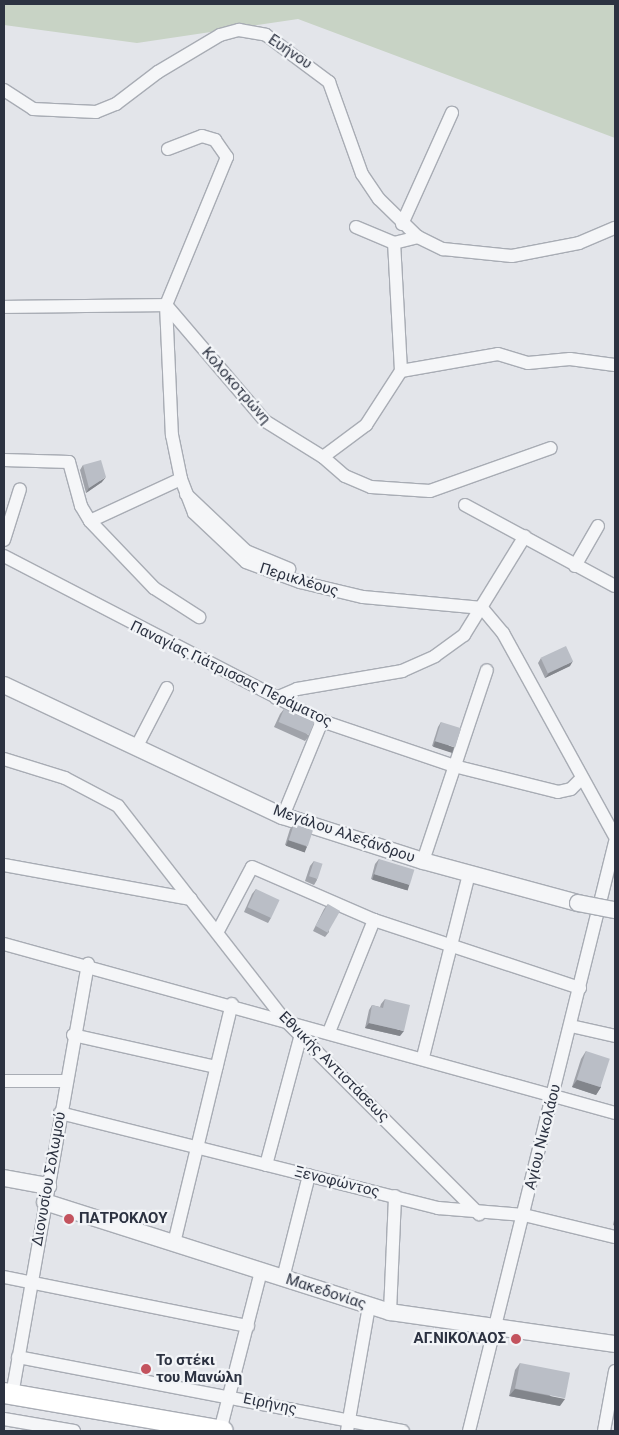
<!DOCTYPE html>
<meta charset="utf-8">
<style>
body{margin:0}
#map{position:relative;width:619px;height:1435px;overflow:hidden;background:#e3e5ea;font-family:Roboto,sans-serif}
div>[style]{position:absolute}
.green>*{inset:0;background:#c8d3c5}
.roads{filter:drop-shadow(1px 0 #a8acb4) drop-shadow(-1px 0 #a8acb4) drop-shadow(0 1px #a8acb4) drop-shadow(0 -1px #a8acb4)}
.minor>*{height:12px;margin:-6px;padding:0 6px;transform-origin:6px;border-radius:6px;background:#f5f6f8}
.tertiary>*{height:16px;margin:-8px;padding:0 8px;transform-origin:8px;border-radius:8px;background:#f5f6f8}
.primary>*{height:20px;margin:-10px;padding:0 10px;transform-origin:10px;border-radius:10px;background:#fff}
.bridges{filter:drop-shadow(1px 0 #a8acb4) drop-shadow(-1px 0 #a8acb4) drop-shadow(0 1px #a8acb4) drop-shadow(0 -1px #a8acb4)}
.tertiary-bridge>*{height:16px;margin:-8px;padding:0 8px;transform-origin:8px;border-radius:8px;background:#f5f6f8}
.wall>*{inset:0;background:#a0a3aa}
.shaded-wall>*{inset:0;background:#82858b;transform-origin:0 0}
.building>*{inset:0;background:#babec6;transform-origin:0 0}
.dots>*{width:14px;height:14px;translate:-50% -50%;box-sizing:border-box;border:2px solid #f2f4f7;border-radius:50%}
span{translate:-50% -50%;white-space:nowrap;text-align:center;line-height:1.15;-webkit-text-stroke:4.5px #f2f4f7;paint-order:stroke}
.street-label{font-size:15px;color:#2c3241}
.poi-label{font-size:15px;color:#2c3241;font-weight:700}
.left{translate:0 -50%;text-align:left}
.right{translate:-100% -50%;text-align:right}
.frame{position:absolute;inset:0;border:5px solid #2c3241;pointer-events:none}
</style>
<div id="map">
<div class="green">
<div style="clip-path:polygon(4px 4px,615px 4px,615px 138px,298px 19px,137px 43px,4px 25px)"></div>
</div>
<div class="roads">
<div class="minor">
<div style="left:4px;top:90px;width:35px;rotate:33deg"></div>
<div style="left:33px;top:109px;width:63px;rotate:2.7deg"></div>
<div style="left:96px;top:112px;width:22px;rotate:-22deg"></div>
<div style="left:116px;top:104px;width:53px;rotate:-37.3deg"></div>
<div style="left:158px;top:72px;width:72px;rotate:-30.8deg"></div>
<div style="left:220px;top:35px;width:20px;rotate:-15deg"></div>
<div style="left:239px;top:30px;width:27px;rotate:10deg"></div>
<div style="left:266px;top:35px;width:79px;rotate:36.7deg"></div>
<div style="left:329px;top:82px;width:98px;rotate:70.3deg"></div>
<div style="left:362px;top:174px;width:30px;rotate:56deg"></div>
<div style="left:379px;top:199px;width:54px;rotate:44.3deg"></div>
<div style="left:168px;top:149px;width:36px;rotate:-21deg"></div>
<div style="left:202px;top:136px;width:14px;rotate:17deg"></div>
<div style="left:215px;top:140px;width:21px;rotate:55deg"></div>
<div style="left:227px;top:157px;width:160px;rotate:112.4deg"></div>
<div style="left:166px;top:305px;width:130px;rotate:87.4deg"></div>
<div style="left:172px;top:435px;width:45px;rotate:78.4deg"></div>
<div style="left:181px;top:479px;width:36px;rotate:69deg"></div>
<div style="left:194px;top:513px;width:71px;rotate:43.3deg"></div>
<div style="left:246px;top:562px;width:58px;rotate:20.3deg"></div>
<div style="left:300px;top:582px;width:65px;rotate:13.4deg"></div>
<div style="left:363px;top:597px;width:120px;rotate:5.3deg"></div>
<div style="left:482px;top:608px;width:33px;rotate:50deg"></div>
<div style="left:503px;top:633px;width:233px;rotate:61.2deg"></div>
<div style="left:402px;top:224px;width:122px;rotate:-65.8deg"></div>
<div style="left:356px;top:227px;width:41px;rotate:22.8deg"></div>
<div style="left:4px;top:307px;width:162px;rotate:-0.7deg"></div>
<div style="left:166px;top:305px;width:153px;rotate:49.5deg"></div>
<div style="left:265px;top:421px;width:68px;rotate:31.8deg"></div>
<div style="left:323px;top:457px;width:29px;rotate:41deg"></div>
<div style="left:345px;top:476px;width:28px;rotate:23deg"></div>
<div style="left:371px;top:487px;width:59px;rotate:3.9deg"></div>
<div style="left:430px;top:491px;width:128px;rotate:-19.6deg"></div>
<div style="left:401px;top:371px;width:98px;rotate:-9.9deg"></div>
<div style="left:498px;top:354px;width:31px;rotate:17deg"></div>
<div style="left:528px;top:363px;width:42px;rotate:-5.4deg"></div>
<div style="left:570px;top:359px;width:45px;rotate:7.6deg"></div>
<div style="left:323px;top:457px;width:54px;rotate:-36.7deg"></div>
<div style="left:366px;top:425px;width:64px;rotate:-57.1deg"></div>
<div style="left:401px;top:371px;width:128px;rotate:-93.1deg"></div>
<div style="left:394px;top:243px;width:25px;rotate:-14deg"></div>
<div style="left:418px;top:237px;width:28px;rotate:26deg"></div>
<div style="left:443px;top:249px;width:69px;rotate:5.8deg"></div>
<div style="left:512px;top:256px;width:68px;rotate:-11deg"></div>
<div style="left:579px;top:243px;width:39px;rotate:-23deg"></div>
<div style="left:4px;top:460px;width:65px;rotate:1.8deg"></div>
<div style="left:69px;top:462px;width:46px;rotate:74.7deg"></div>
<div style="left:81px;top:506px;width:17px;rotate:59deg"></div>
<div style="left:90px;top:521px;width:93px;rotate:46.3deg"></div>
<div style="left:154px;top:588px;width:54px;rotate:32.8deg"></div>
<div style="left:186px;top:494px;width:83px;rotate:43.5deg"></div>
<div style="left:246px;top:551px;width:47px;rotate:22.7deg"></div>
<div style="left:465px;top:505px;width:170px;rotate:28.4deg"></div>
<div style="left:90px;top:521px;width:100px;rotate:-24.8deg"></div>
<div style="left:4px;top:540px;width:53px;rotate:-72.6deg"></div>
<div style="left:4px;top:556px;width:358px;rotate:27.4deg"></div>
<div style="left:322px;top:721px;width:139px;rotate:18.8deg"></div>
<div style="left:454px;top:766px;width:107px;rotate:14deg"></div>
<div style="left:558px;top:792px;width:13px;rotate:-13deg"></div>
<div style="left:571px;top:789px;width:14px;rotate:-45deg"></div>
<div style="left:575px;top:566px;width:46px;rotate:-60.1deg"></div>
<div style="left:276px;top:698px;width:23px;rotate:-23deg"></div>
<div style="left:297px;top:689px;width:107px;rotate:-9.7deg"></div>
<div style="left:402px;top:671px;width:36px;rotate:-24deg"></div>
<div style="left:435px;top:656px;width:36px;rotate:-36deg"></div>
<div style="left:464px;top:635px;width:116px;rotate:-58.4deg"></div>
<div style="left:138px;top:744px;width:63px;rotate:-62.6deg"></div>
<div style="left:4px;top:759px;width:64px;rotate:17.3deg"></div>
<div style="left:65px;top:778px;width:60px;rotate:27.8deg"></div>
<div style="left:118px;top:806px;width:267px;rotate:52.1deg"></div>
<div style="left:282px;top:1017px;width:279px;rotate:45deg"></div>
<div style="left:283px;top:816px;width:103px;rotate:-67.7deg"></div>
<div style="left:423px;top:861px;width:201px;rotate:-71.5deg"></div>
<div style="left:4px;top:865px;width:190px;rotate:10.3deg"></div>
<div style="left:218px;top:931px;width:72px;rotate:-62deg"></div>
<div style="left:252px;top:867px;width:133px;rotate:23.5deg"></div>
<div style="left:374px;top:920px;width:217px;rotate:18.3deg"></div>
<div style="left:4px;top:944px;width:634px;rotate:15.46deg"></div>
<div style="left:571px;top:1026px;width:45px;rotate:12.8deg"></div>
<div style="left:329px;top:1032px;width:121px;rotate:-68.1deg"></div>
<div style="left:73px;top:1035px;width:147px;rotate:12.6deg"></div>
<div style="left:423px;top:1057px;width:189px;rotate:-75.9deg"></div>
<div style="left:4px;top:1081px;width:62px"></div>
<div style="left:60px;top:1113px;width:390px;rotate:14.1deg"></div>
<div style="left:438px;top:1208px;width:86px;rotate:4.7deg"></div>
<div style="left:524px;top:1215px;width:94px;rotate:13.6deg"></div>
<div style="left:266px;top:1165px;width:136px;rotate:-75deg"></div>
<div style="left:174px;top:1243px;width:246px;rotate:-76.4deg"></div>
<div style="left:4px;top:1277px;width:249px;rotate:11.4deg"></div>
<div style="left:283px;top:1278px;width:106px;rotate:-75.8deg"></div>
<div style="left:390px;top:1312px;width:116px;rotate:-87.5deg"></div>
<div style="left:18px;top:1357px;width:392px;rotate:10.9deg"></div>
<div style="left:12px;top:1395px;width:438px;rotate:-80deg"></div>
<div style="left:4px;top:1419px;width:71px;rotate:9.7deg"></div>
<div style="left:220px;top:1431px;width:165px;rotate:-75.6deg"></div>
<div style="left:347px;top:1431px;width:127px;rotate:-80deg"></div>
<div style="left:469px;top:1431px;width:607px;rotate:-76.08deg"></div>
<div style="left:604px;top:1431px;width:61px;rotate:-79.6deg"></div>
</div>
<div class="tertiary">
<div style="left:4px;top:685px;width:308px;rotate:25.2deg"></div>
<div style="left:283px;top:816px;width:147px;rotate:17.8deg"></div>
<div style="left:423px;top:861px;width:161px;rotate:15.2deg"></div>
<div style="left:4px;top:1178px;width:45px;rotate:10.3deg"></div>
<div style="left:45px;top:1202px;width:362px;rotate:17.7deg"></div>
<div style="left:390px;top:1312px;width:227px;rotate:8.1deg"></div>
</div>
<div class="primary">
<div style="left:4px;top:1393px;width:222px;rotate:9.8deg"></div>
</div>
</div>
<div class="bridges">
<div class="tertiary-bridge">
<div style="left:578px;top:903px;width:38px;rotate:11deg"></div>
</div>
</div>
<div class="wall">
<div style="clip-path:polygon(83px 465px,102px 482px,86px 493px,80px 470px)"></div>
<div style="clip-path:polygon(541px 658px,570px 666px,545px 678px,538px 663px)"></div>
<div style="clip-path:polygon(284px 709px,309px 736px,305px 741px,274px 727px,280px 714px)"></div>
<div style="clip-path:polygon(441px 722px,451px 752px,432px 746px,438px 727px)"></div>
<div style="clip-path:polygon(294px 824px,307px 847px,304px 852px,285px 845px,290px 829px)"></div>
<div style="clip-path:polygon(379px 859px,409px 885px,406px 890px,371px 879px,375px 864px)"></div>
<div style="clip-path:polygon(314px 861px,317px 880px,314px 885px,305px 881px,310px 866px)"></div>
<div style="clip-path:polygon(256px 889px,271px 918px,268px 923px,244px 912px,252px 894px)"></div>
<div style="clip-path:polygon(328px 904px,329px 932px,325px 937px,313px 931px,324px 909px)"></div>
<div style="clip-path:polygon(385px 999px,400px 1036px,365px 1028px,369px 1010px,372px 1005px,380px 1007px,381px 1004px)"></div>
<div style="clip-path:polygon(586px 1051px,601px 1087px,596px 1095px,572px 1087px,581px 1059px)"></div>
<div style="clip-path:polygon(615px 1215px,615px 1226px,613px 1225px)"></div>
<div style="clip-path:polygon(520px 1363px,560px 1406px,509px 1396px,515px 1370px)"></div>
</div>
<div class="shaded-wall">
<div style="clip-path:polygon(106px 477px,102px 482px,86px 493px,89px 488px)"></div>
<div style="clip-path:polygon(573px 661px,570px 666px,545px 678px,549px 673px)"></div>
<div style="left:435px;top:741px;width:20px;height:6px;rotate:18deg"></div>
<div style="left:288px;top:840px;width:20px;height:6px;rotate:20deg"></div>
<div style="left:374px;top:874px;width:37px;height:6px;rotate:17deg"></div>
<div style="clip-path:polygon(369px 1023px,404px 1031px,400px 1036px,365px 1028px)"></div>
<div style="clip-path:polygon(577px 1080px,601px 1087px,596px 1095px,572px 1087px)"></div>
<div style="clip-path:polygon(515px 1389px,565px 1399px,560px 1406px,509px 1396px)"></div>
</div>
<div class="building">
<div style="clip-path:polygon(101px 460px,106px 477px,89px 488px,83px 465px)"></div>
<div style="left:566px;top:646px;width:17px;height:28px;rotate:65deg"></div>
<div style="left:284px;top:709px;width:33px;height:14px;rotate:23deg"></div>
<div style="left:441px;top:722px;width:21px;height:20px;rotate:17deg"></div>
<div style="left:294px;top:824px;width:20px;height:17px;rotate:18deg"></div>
<div style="left:379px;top:859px;width:37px;height:16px;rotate:17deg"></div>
<div style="left:314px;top:861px;width:9px;height:16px;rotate:18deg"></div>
<div style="left:256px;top:889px;width:26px;height:20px;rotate:25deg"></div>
<div style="left:328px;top:904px;width:14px;height:25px;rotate:30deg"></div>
<div style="clip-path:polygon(385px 999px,410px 1005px,404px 1031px,369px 1023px,372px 1005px,383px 1008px)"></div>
<div style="left:586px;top:1051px;width:25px;height:30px;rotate:18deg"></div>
<div style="left:520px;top:1363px;width:51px;height:26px;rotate:11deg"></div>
</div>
<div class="dots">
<div style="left:69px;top:1219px;background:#c3535e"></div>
<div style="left:516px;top:1339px;background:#c3535e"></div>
<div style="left:146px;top:1369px;background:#c3535e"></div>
</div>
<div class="street-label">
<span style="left:290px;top:52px;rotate:34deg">Ευήνου</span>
<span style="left:236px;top:386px;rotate:49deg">Κολοκοτρώνη</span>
<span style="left:299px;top:580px;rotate:17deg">Περικλέους</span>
<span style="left:231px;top:674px;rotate:26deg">Παναγίας Γιάτρισσας Περάματος</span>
<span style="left:344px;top:834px;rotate:19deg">Μεγάλου Αλεξάνδρου</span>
<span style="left:334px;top:1067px;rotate:45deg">Εθνικής Αντιστάσεως</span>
<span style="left:543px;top:1137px;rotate:-76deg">Αγίου Νικολάου</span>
<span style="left:49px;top:1179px;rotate:-80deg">Διονυσίου Σολωμού</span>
<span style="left:337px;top:1182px;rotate:14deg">Ξενοφώντος</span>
<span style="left:326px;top:1292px;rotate:18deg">Μακεδονίας</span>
<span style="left:270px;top:1404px;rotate:12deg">Ειρήνης</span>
</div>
<div class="poi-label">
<span class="left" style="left:79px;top:1219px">ΠΑΤΡΟΚΛΟΥ</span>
<span class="right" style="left:506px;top:1339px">ΑΓ.ΝΙΚΟΛΑΟΣ</span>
<span class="left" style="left:156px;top:1369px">Το στέκι<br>του Μανώλη</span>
</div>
<div class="frame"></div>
</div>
